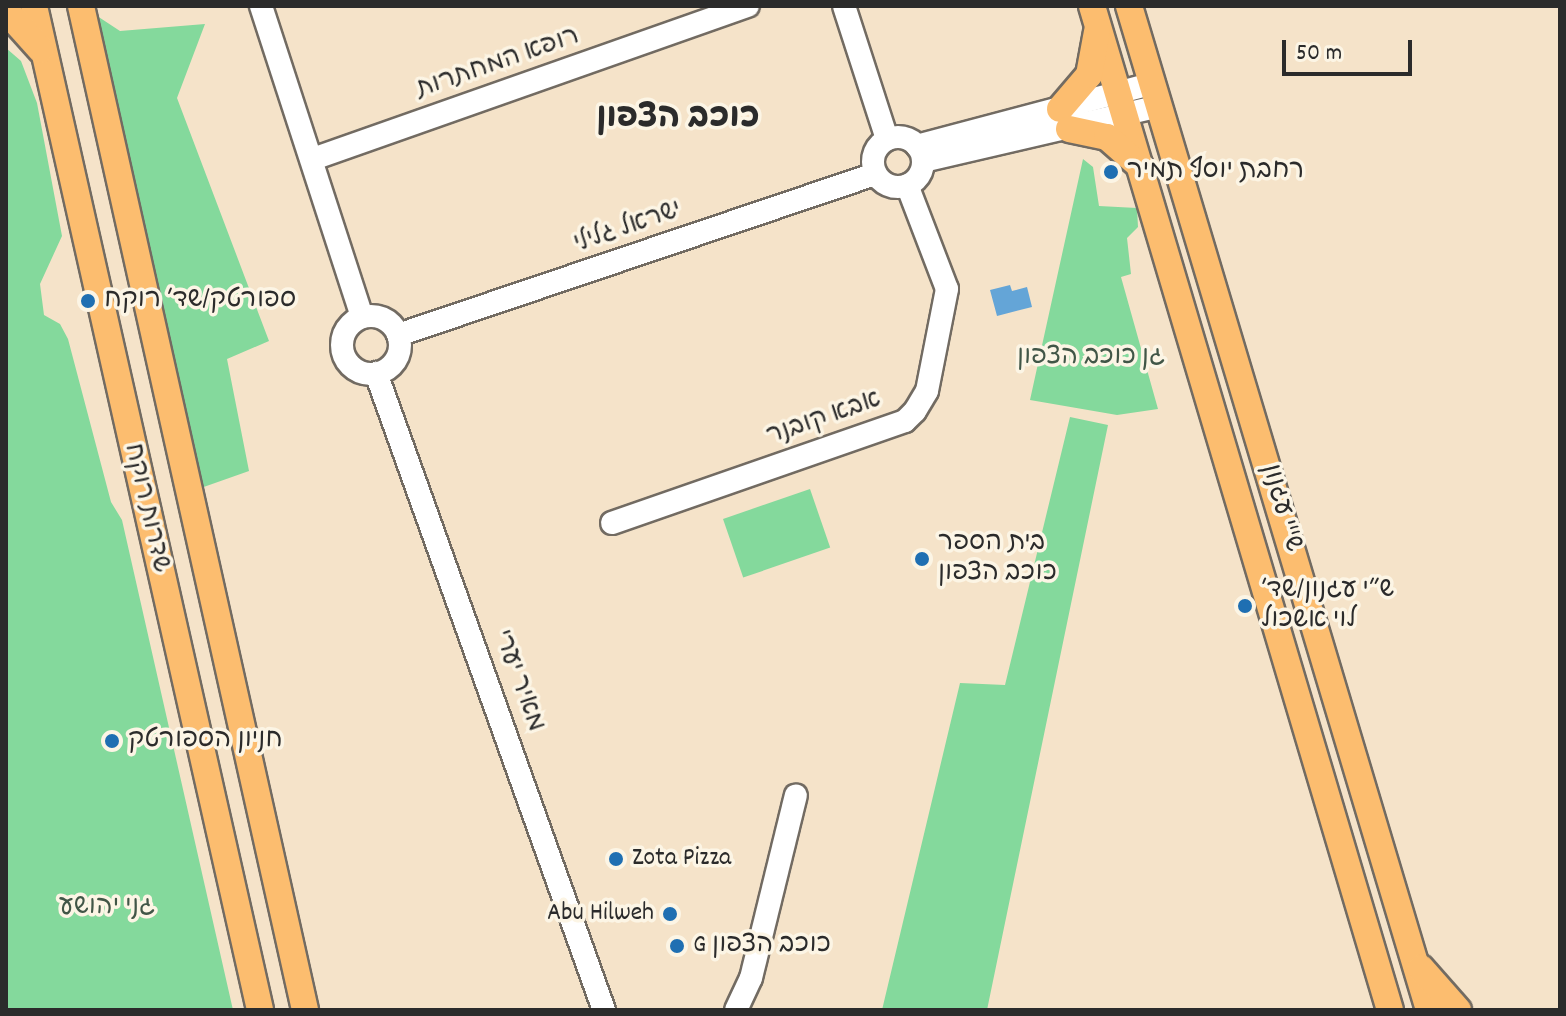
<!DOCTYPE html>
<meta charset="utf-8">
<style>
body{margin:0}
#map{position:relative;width:1566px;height:1016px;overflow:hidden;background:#f5e3c9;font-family:Dekko,"Playpen Sans Hebrew",sans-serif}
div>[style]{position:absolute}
.green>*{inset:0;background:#84d99c;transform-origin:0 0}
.water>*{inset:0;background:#64a5d7}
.roads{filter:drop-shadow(2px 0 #726b62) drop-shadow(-2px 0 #726b62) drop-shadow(0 2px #726b62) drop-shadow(0 -2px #726b62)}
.minor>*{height:22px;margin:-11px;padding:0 11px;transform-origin:11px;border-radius:11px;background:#fff}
.minor>.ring{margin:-11px;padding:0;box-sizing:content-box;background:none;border:22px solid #fff;border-radius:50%}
.major>*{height:26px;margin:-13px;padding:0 13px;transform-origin:13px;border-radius:13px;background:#fcbd6f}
.dots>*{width:22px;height:22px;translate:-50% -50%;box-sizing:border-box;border:4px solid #fcf5e5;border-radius:50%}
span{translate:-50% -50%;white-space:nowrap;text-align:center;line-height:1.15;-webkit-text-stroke:7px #fcf5e5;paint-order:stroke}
.street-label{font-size:26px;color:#2b2b2b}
.poi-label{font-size:26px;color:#2b2b2b}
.left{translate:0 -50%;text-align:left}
.right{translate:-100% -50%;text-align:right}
.park-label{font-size:26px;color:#415647}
.district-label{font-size:34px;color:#2b2b2b;font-weight:700}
.frame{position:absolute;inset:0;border:8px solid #2b2b2b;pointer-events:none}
.scale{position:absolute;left:1282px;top:40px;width:130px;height:36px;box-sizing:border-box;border:4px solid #2b2b2b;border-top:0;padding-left:10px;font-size:24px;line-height:28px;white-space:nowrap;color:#2b2b2b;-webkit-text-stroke:6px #fcf5e5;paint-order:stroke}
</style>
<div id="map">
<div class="green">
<div style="clip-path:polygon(88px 10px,120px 31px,205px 24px,177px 98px,269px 341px,227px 359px,249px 471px,198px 489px)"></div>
<div style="clip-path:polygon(6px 48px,21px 61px,37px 103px,62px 236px,40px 284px,44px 315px,60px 324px,68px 339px,111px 502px,122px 520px,233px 1010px,6px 1010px)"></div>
<div style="clip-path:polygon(1083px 159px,1093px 167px,1099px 206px,1137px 208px,1138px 227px,1127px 238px,1131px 274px,1121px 277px,1158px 409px,1117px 415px,1030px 400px)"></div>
<div style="clip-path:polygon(1070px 417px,1108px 425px,987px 1010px,882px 1010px,960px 683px,1005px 685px)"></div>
<div style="left:810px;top:489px;width:62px;height:92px;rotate:71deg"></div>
</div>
<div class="water">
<div style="clip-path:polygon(1010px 285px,1012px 291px,1027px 287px,1032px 307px,997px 316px,990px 290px)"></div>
</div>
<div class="roads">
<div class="minor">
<div style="left:261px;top:6px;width:327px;rotate:72deg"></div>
<div style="left:844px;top:6px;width:140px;rotate:72.1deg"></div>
<div class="ring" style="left:873px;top:137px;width:28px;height:28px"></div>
<div style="left:917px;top:146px;width:244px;rotate:-14.9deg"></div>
<div style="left:313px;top:159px;width:461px;rotate:-19.4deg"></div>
<div style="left:923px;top:161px;width:243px;rotate:-13.1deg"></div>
<div class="ring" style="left:342px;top:316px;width:36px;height:36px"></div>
<div style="left:398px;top:335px;width:503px;rotate:-18.65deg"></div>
<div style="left:376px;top:373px;width:677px;rotate:70.31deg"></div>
<div style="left:612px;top:523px;width:310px;rotate:-19.2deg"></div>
<div style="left:905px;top:421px;width:14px;rotate:-45deg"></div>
<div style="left:915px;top:411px;width:23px;rotate:-59deg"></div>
<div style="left:927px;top:391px;width:104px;rotate:-78.9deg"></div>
<div style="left:947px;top:289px;width:111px;rotate:-111deg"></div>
<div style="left:736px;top:1010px;width:35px;rotate:-65deg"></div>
<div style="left:751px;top:978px;width:188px;rotate:-76.2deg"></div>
</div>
<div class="major">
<div style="left:34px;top:6px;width:1029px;rotate:77.31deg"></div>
<div style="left:81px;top:6px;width:1029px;rotate:77.42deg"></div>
<div style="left:1092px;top:6px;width:1047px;rotate:73.47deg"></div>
<div style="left:1129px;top:6px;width:1048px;rotate:73.36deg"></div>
<div style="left:6px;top:11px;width:52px;rotate:48.1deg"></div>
<div style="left:1060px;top:109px;width:45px;rotate:-49.5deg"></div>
<div style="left:1089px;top:75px;width:44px;rotate:-79.5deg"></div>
<div style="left:1069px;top:129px;width:39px;rotate:12deg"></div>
<div style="left:1107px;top:137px;width:44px;rotate:41.3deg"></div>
<div style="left:1421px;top:968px;width:56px;rotate:48.6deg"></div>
</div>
</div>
<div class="dots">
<div style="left:1111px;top:172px;background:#1f6fb2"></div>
<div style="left:88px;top:301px;background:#1f6fb2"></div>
<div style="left:922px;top:559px;background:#1f6fb2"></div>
<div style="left:1245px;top:606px;background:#1f6fb2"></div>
<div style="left:112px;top:741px;background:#1f6fb2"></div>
<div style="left:616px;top:859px;background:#1f6fb2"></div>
<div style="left:670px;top:914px;background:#1f6fb2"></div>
<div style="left:677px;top:946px;background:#1f6fb2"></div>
</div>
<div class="street-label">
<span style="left:498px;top:64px;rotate:-19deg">רופא המחתרות</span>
<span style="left:628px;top:228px;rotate:-19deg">ישראל גלילי</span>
<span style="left:824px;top:419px;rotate:-19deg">אבא קובנר</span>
<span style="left:146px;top:508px;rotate:77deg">שדרות רוקח</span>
<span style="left:1281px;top:508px;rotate:74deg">ש''י עגנון</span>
<span style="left:518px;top:681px;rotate:70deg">מאיר יערי</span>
</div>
<div class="poi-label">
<span class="left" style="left:1127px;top:172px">רחבת יוסף תמיר</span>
<span class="left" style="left:104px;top:301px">ספורטק/שד׳ רוקח</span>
<span class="left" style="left:938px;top:559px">בית הספר<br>כוכב הצפון</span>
<span class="left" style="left:1261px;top:606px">ש״י עגנון/שד׳<br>לוי אשכול</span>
<span class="left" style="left:128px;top:741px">חניון הספורטק</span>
<span class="left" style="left:632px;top:859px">Zota Pizza</span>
<span class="right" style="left:654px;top:914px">Abu Hilweh</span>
<span class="left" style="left:693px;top:946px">G כוכב הצפון</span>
</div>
<div class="park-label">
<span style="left:1091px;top:358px">גן כוכב הצפון</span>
<span style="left:107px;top:908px">גני יהושע</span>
</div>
<div class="district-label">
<span style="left:678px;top:120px">כוכב הצפון</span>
</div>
<div class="frame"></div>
<div class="scale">50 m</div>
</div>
